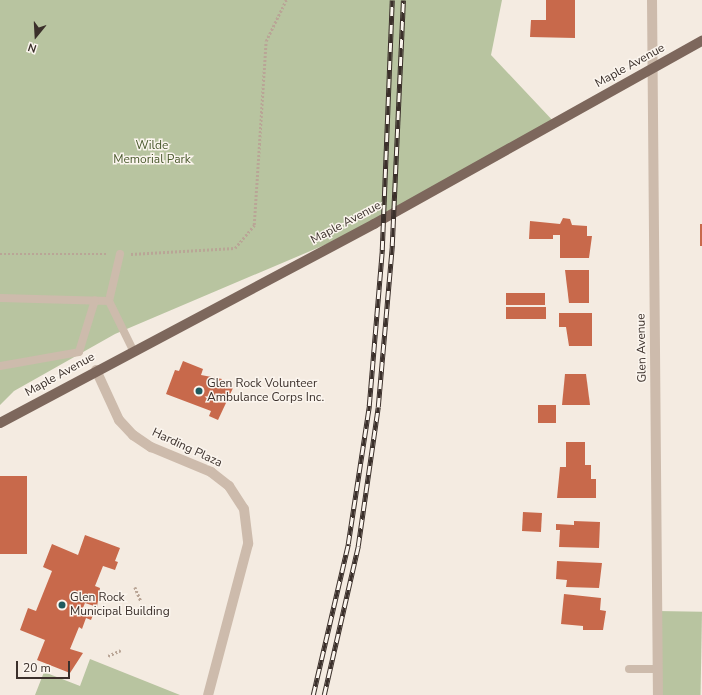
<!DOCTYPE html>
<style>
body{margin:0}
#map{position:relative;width:702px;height:695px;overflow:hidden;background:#f4ebe1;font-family:"Nunito Sans",sans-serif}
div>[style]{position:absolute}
.green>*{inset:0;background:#b8c4a0;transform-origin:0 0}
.building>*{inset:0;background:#c8694b;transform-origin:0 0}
.path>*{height:2.5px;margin-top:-1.25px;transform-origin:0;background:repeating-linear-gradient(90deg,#b9a596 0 2px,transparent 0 4px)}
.lane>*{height:8px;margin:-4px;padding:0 4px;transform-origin:4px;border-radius:4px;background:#cdbbac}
.street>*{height:10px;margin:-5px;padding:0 5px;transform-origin:5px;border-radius:5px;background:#cdbbac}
.primary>*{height:10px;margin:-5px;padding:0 5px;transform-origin:5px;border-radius:5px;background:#7d675c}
.rail>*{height:4.5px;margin-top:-2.25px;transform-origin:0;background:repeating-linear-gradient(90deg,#fbf5ee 0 9px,#3b302b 0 18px);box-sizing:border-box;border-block:1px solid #3b302b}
.dots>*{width:11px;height:11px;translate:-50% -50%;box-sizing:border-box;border:2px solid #fbf5ee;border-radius:50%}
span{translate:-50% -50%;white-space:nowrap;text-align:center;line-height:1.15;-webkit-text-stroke:3px #fbf5ee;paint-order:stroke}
.street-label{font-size:12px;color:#3b302b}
.park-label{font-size:12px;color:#4a5a2e}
.poi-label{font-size:12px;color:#3b302b}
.left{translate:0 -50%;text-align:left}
.north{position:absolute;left:16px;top:16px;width:40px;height:40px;-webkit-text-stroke:3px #fbf5ee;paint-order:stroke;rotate:198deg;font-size:11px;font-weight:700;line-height:16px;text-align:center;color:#3b302b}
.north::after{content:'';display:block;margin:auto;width:14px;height:18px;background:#3b302b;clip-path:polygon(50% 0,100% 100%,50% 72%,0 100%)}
.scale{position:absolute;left:16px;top:661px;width:54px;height:18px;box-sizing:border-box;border:2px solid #3b302b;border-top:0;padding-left:5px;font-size:12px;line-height:14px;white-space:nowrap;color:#3b302b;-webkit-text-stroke:3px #fbf5ee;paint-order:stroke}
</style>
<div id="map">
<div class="green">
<div style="clip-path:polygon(0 0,502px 0,491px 55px,555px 123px,374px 224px,115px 334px,14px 391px,0 405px)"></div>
<div style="left:657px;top:611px;width:45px;height:84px;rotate:1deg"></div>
<div style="clip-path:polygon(90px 659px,180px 695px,35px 695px,44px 672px,80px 686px)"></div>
</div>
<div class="building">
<div style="clip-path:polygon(546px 0,575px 0,575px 38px,530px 37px,531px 20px,546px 20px)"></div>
<div style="clip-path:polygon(563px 218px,570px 219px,572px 225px,587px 226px,587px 236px,592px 236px,589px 258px,560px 258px,560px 235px,553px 235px,553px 239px,529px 239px,530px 221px,560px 224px)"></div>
<div style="left:700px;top:224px;width:2px;height:22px"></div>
<div style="clip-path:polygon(565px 270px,589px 270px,589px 303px,569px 303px)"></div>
<div style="left:506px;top:293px;width:39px;height:12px"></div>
<div style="left:546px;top:307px;width:12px;height:40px;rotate:90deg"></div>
<div style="clip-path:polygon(559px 313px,592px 313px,592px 346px,569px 346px,566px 327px,559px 327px)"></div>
<div style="clip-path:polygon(183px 361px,203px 369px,201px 375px,222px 379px,221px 383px,233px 388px,218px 420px,209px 416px,211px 411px,166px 394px,175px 370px,179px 371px)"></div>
<div style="clip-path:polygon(565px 374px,586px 374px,590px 405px,562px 405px)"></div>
<div style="left:538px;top:405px;width:18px;height:18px"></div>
<div style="clip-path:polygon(566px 442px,585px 442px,585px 465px,591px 465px,591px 479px,596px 479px,596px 498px,557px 498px,560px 467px,566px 467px)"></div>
<div style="left:0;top:476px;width:27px;height:78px"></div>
<div style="left:523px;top:512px;width:19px;height:19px;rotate:3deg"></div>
<div style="clip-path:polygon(574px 521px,600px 522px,599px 548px,559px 547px,560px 530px,556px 530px,556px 524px,574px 525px)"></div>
<div style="clip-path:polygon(85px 535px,120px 548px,115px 561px,118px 562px,115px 570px,103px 566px,95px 586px,100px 588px,97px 607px,85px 603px,82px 610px,93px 615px,91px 620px,86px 618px,82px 629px,79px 627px,70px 649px,83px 653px,70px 673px,37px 660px,45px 640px,20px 630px,28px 608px,36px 611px,52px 571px,43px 567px,52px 544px,78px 555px)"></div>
<div style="clip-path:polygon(557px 561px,602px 563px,599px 588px,566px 587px,567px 580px,556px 579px)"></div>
<div style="clip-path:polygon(564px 594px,601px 598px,600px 610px,606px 611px,603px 630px,583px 630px,583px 626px,561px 624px)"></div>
</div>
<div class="path">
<div style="left:0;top:254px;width:106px"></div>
<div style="left:131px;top:254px;width:104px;rotate:-3.3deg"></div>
<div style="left:235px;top:248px;width:30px;rotate:-50deg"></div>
<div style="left:254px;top:225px;width:184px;rotate:-86.3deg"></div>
<div style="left:266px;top:41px;width:46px;rotate:-64deg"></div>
<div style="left:135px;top:587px;width:15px;rotate:67deg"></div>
<div style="left:108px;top:656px;width:14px;rotate:-25deg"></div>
</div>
<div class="lane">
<div style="left:120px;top:254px;width:48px;rotate:103.2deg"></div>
<div style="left:109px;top:301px;width:55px;rotate:63.9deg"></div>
<div style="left:0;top:298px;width:109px;rotate:1.6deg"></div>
<div style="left:0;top:366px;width:80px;rotate:-10deg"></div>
<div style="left:79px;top:352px;width:54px;rotate:-72.9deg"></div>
<div style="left:629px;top:669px;width:29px"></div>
</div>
<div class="street">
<div style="left:652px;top:0;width:695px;rotate:89.51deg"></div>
<div style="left:96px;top:370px;width:55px;rotate:65.3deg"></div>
<div style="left:119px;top:420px;width:21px;rotate:47deg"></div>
<div style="left:133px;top:435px;width:22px;rotate:34deg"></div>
<div style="left:151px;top:447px;width:65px;rotate:22.6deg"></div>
<div style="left:211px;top:472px;width:23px;rotate:38deg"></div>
<div style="left:229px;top:486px;width:27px;rotate:57deg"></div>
<div style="left:244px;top:509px;width:35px;rotate:83deg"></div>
<div style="left:248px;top:544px;width:156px;rotate:104.8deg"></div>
</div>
<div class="primary">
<div style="left:0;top:423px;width:424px;rotate:-28deg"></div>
<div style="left:374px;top:224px;width:376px;rotate:-29.2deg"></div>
</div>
<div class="rail">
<div style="left:313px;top:695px;width:155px;rotate:-76.9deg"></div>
<div style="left:348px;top:544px;width:140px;rotate:-81.3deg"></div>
<div style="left:369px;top:406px;width:157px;rotate:-85.2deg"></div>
<div style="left:382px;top:250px;width:250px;rotate:-87.7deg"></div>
<div style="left:324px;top:695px;width:153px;rotate:-77.1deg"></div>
<div style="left:358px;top:546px;width:140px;rotate:-81.8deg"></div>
<div style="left:378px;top:407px;width:162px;rotate:-85deg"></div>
<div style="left:392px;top:246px;width:246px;rotate:-87.4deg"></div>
</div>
<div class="dots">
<div style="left:199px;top:391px;background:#1f5a5e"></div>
<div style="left:62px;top:605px;background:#1f5a5e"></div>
</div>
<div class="street-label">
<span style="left:630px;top:66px;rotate:-29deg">Maple Avenue</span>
<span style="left:346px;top:223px;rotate:-28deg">Maple Avenue</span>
<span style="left:642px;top:348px;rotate:-91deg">Glen Avenue</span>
<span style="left:60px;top:375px;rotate:-29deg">Maple Avenue</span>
<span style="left:187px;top:448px;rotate:25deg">Harding Plaza</span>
</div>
<div class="park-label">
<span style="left:152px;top:153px">Wilde<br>Memorial Park</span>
</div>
<div class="poi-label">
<span class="left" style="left:207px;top:391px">Glen Rock Volunteer<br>Ambulance Corps Inc.</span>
<span class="left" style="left:70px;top:605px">Glen Rock<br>Municipal Building</span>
</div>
<div class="north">N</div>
<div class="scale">20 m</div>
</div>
